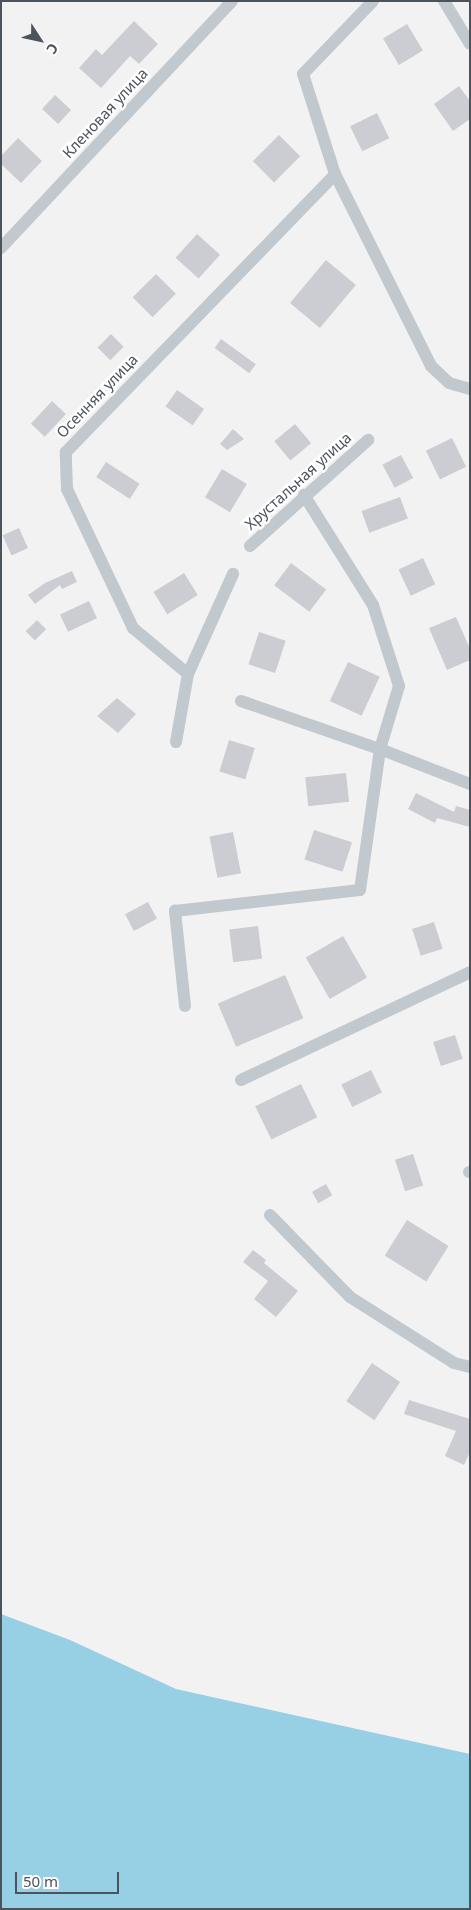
<!DOCTYPE html>
<meta charset="utf-8">
<style>
body{margin:0}
#map{position:relative;width:471px;height:1910px;overflow:hidden;background:#f3f2f2;font-family:"Noto Sans",sans-serif}
div>[style]{position:absolute}
.water>*{inset:0;background:#97cfe4}
.building>*{inset:0;background:#cccdd3;transform-origin:0 0}
.street>*{height:12px;margin:-6px;padding:0 6px;transform-origin:6px;border-radius:6px;background:#c1c8ce}
span{translate:-50% -50%;white-space:nowrap;text-align:center;line-height:1.15;-webkit-text-stroke:5px #fff;paint-order:stroke}
.street-label{font-size:15px;color:#4b535d}
.frame{position:absolute;inset:0;border:2px solid #4b535d;pointer-events:none}
.north{position:absolute;left:15px;top:15px;width:50px;height:50px;-webkit-text-stroke:4px #fff;paint-order:stroke;rotate:125deg;font-size:14px;font-weight:700;line-height:20px;text-align:center;color:#4b535d}
.north::after{content:'';display:block;margin:auto;width:18px;height:22px;background:#4b535d;clip-path:polygon(50% 0,100% 100%,50% 72%,0 100%)}
.scale{position:absolute;left:15px;top:1872px;width:104px;height:22px;box-sizing:border-box;border:2px solid #4b535d;border-top:0;padding-left:6px;font-size:15px;line-height:18px;white-space:nowrap;color:#4b535d;-webkit-text-stroke:4px #fff;paint-order:stroke}
</style>
<div id="map">
<div class="water">
<div style="clip-path:polygon(1px 1614px,70px 1640px,176px 1689px,470px 1754px,470px 1909px,1px 1909px)"></div>
</div>
<div class="building">
<div style="clip-path:polygon(134px 21px,158px 44px,139px 64px,130px 56px,101px 88px,79px 68px,96px 49px,102px 55px)"></div>
<div style="left:407px;top:24px;width:31px;height:28px;rotate:59deg"></div>
<div style="clip-path:polygon(459px 86px,470px 101px,470px 119px,453px 131px,434px 104px)"></div>
<div style="left:55px;top:95px;width:22px;height:19px;rotate:43deg"></div>
<div style="left:377px;top:113px;width:28px;height:30px;rotate:64deg"></div>
<div style="left:279px;top:135px;width:30px;height:37px;rotate:45deg"></div>
<div style="clip-path:polygon(18px 138px,42px 161px,21px 183px,1px 164px,1px 156px)"></div>
<div style="left:197px;top:234px;width:31px;height:32px;rotate:42deg"></div>
<div style="left:326px;top:260px;width:39px;height:56px;rotate:40deg"></div>
<div style="left:156px;top:274px;width:28px;height:33px;rotate:45deg"></div>
<div style="left:111px;top:334px;width:18px;height:19px;rotate:45deg"></div>
<div style="left:221px;top:339px;width:43px;height:11px;rotate:36deg"></div>
<div style="left:177px;top:390px;width:33px;height:20px;rotate:35deg"></div>
<div style="left:52px;top:401px;width:19px;height:31px;rotate:43deg"></div>
<div style="left:295px;top:424px;width:25px;height:27px;rotate:50deg"></div>
<div style="clip-path:polygon(233px 429px,244px 439px,227px 450px,220px 444px)"></div>
<div style="left:452px;top:438px;width:32px;height:29px;rotate:64deg"></div>
<div style="left:401px;top:455px;width:26px;height:21px;rotate:62deg"></div>
<div style="left:106px;top:462px;width:40px;height:18px;rotate:33deg"></div>
<div style="left:222px;top:469px;width:29px;height:33px;rotate:31deg"></div>
<div style="left:400px;top:497px;width:23px;height:41px;rotate:70deg"></div>
<div style="left:19px;top:528px;width:22px;height:18px;rotate:66deg"></div>
<div style="left:423px;top:558px;width:29px;height:27px;rotate:65deg"></div>
<div style="left:291px;top:563px;width:44px;height:28px;rotate:37deg"></div>
<div style="clip-path:polygon(72px 571px,77px 582px,62px 589px,60px 585px,35px 604px,28px 595px,45px 583px)"></div>
<div style="left:184px;top:573px;width:26px;height:36px;rotate:58deg"></div>
<div style="left:89px;top:601px;width:19px;height:32px;rotate:65deg"></div>
<div style="clip-path:polygon(456px 617px,470px 649px,470px 660px,447px 670px,429px 628px)"></div>
<div style="left:37px;top:620px;width:13px;height:16px;rotate:45deg"></div>
<div style="left:259px;top:632px;width:28px;height:34px;rotate:18deg"></div>
<div style="left:348px;top:662px;width:35px;height:43px;rotate:25deg"></div>
<div style="clip-path:polygon(117px 698px,136px 714px,118px 733px,97px 716px)"></div>
<div style="left:229px;top:740px;width:27px;height:33px;rotate:17deg"></div>
<div style="left:346px;top:773px;width:29px;height:41px;rotate:84deg"></div>
<div style="clip-path:polygon(416px 793px,454px 812px,456px 806px,470px 810px,470px 827px,437px 818px,435px 823px,408px 809px)"></div>
<div style="left:314px;top:830px;width:40px;height:31px;rotate:18deg"></div>
<div style="left:233px;top:832px;width:42px;height:24px;rotate:79deg"></div>
<div style="left:148px;top:902px;width:19px;height:26px;rotate:62deg"></div>
<div style="left:434px;top:922px;width:28px;height:23px;rotate:72deg"></div>
<div style="left:258px;top:926px;width:33px;height:29px;rotate:83deg"></div>
<div style="left:343px;top:936px;width:48px;height:43px;rotate:60deg"></div>
<div style="left:285px;top:975px;width:47px;height:73px;rotate:67deg"></div>
<div style="left:455px;top:1035px;width:25px;height:23px;rotate:72deg"></div>
<div style="left:371px;top:1070px;width:25px;height:33px;rotate:64deg"></div>
<div style="left:301px;top:1084px;width:37px;height:51px;rotate:64deg"></div>
<div style="left:413px;top:1154px;width:33px;height:19px;rotate:72deg"></div>
<div style="left:326px;top:1184px;width:13px;height:16px;rotate:61deg"></div>
<div style="left:407px;top:1220px;width:49px;height:42px;rotate:32deg"></div>
<div style="clip-path:polygon(253px 1250px,266px 1260px,264px 1263px,298px 1291px,276px 1317px,254px 1299px,268px 1281px,243px 1262px)"></div>
<div style="left:372px;top:1363px;width:34px;height:46px;rotate:34deg"></div>
<div style="clip-path:polygon(409px 1400px,470px 1419px,470px 1452px,464px 1465px,445px 1456px,456px 1431px,404px 1414px)"></div>
</div>
<div class="street">
<div style="left:373px;top:1px;width:101px;rotate:133.8deg"></div>
<div style="left:303px;top:74px;width:105px;rotate:72.3deg"></div>
<div style="left:335px;top:174px;width:215px;rotate:63.4deg"></div>
<div style="left:431px;top:366px;width:25px;rotate:43deg"></div>
<div style="left:449px;top:383px;width:22px;rotate:16deg"></div>
<div style="left:444px;top:1px;width:50px;rotate:58.8deg"></div>
<div style="left:1px;top:248px;width:338px;rotate:-46.9deg"></div>
<div style="left:250px;top:546px;width:159px;rotate:-41.9deg"></div>
<div style="left:188px;top:674px;width:72px;rotate:-140.1deg"></div>
<div style="left:133px;top:628px;width:154px;rotate:-115.4deg"></div>
<div style="left:67px;top:489px;width:37px;rotate:-92deg"></div>
<div style="left:66px;top:452px;width:387px;rotate:-45.9deg"></div>
<div style="left:241px;top:701px;width:147px;rotate:19.1deg"></div>
<div style="left:380px;top:749px;width:97px;rotate:21.3deg"></div>
<div style="left:176px;top:742px;width:69px;rotate:-80deg"></div>
<div style="left:188px;top:674px;width:110px;rotate:-65.8deg"></div>
<div style="left:185px;top:1006px;width:96px;rotate:-96deg"></div>
<div style="left:175px;top:911px;width:186px;rotate:-6.5deg"></div>
<div style="left:360px;top:890px;width:142px;rotate:-81.9deg"></div>
<div style="left:380px;top:749px;width:66px;rotate:-73.2deg"></div>
<div style="left:399px;top:686px;width:85px;rotate:-107.8deg"></div>
<div style="left:373px;top:605px;width:130px;rotate:-122.1deg"></div>
<div style="left:241px;top:1080px;width:253px;rotate:-25.2deg"></div>
<div style="left:469px;top:1172px;width:1px"></div>
<div style="left:270px;top:1215px;width:115px;rotate:45.7deg"></div>
<div style="left:350px;top:1297px;width:123px;rotate:32.4deg"></div>
<div style="left:454px;top:1363px;width:16px;rotate:14deg"></div>
</div>
<div class="street-label">
<span style="left:105px;top:113px;rotate:-47deg">Кленовая улица</span>
<span style="left:97px;top:396px;rotate:-46deg">Осенняя улица</span>
<span style="left:298px;top:481px;rotate:-42deg">Хрустальная улица</span>
</div>
<div class="frame"></div>
<div class="north">С</div>
<div class="scale">50 m</div>
</div>
